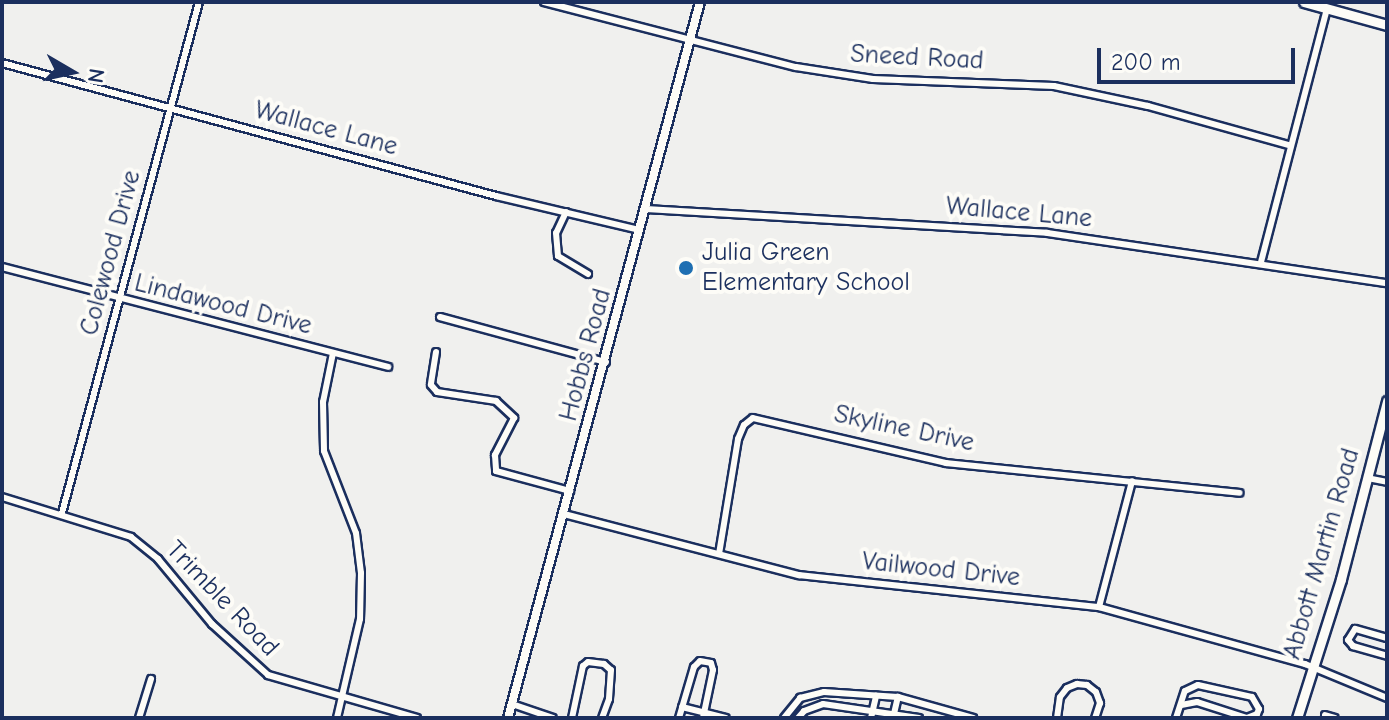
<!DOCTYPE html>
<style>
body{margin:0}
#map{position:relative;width:1389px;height:720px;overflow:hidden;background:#f0f0ee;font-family:"Comic Neue",sans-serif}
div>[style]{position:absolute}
.roads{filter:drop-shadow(2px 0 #1b2f5e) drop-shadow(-2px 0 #1b2f5e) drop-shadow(0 2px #1b2f5e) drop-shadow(0 -2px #1b2f5e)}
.minor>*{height:6px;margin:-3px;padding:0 3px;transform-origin:3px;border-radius:3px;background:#fdfcf7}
.tertiary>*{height:8px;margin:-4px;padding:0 4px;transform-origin:4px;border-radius:4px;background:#fdfcf7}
.secondary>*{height:9px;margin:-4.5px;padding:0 4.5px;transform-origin:4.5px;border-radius:4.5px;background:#fdfcf7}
.dots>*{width:22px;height:22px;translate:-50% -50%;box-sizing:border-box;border:4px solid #fdfcf7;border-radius:50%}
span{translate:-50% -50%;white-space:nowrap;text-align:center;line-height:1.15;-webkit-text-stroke:8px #fdfcf7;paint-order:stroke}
.street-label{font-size:26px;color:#1b2f5e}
.poi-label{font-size:26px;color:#1b2f5e}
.left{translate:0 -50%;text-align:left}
.frame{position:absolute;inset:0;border:4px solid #1b2f5e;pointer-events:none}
.north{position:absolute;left:32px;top:32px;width:80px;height:80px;-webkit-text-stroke:6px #fdfcf7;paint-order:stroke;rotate:99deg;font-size:22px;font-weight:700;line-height:32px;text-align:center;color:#1b2f5e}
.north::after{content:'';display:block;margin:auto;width:28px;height:36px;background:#1b2f5e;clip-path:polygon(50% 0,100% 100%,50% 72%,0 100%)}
.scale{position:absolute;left:1097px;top:48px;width:198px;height:36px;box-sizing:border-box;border:4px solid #1b2f5e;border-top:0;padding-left:10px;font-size:24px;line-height:28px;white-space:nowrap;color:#1b2f5e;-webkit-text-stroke:6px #fdfcf7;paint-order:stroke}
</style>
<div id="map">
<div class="roads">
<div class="minor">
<div style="left:544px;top:2px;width:260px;rotate:14.5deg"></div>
<div style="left:796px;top:67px;width:78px;rotate:8.9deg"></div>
<div style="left:873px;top:79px;width:181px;rotate:2.2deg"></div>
<div style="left:1054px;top:86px;width:96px;rotate:12deg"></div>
<div style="left:1148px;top:106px;width:146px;rotate:15.5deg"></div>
<div style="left:2px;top:63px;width:512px;rotate:15.07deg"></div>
<div style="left:496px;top:196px;width:148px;rotate:13.3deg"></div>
<div style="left:646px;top:209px;width:402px;rotate:3.4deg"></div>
<div style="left:1047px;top:233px;width:344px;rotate:8.4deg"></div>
<div style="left:566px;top:212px;width:23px;rotate:115deg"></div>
<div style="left:556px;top:233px;width:23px;rotate:85deg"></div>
<div style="left:558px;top:256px;width:35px;rotate:31deg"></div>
<div style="left:1261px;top:262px;width:262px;rotate:-75.4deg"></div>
<div style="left:2px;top:267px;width:399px;rotate:14.5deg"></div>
<div style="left:440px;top:317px;width:172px;rotate:15.2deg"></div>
<div style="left:436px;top:352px;width:33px;rotate:99deg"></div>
<div style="left:431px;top:385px;width:9px;rotate:49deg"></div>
<div style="left:437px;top:392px;width:60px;rotate:8.7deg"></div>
<div style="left:496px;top:401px;width:25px;rotate:43deg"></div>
<div style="left:514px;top:418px;width:42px;rotate:117.2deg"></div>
<div style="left:495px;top:455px;width:16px;rotate:86deg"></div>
<div style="left:496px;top:471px;width:77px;rotate:15.1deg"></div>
<div style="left:333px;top:353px;width:50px;rotate:101.5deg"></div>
<div style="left:323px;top:402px;width:49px;rotate:88.8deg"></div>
<div style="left:324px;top:451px;width:88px;rotate:68.7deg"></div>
<div style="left:356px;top:533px;width:40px;rotate:82.9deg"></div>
<div style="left:361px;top:573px;width:46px;rotate:91.2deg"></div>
<div style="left:360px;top:619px;width:102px;rotate:103.1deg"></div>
<div style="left:1367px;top:478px;width:20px;rotate:11deg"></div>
<div style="left:2px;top:497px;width:135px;rotate:17.2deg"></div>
<div style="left:131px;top:537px;width:35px;rotate:39deg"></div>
<div style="left:158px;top:559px;width:85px;rotate:50.3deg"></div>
<div style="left:212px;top:624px;width:76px;rotate:42.3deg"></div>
<div style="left:268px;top:675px;width:155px;rotate:16.1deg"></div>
<div style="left:62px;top:513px;width:529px;rotate:-74.99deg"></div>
<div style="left:564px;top:514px;width:243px;rotate:14.6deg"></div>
<div style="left:799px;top:575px;width:302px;rotate:6.1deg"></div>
<div style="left:1099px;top:607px;width:214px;rotate:15.5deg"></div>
<div style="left:1305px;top:664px;width:89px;rotate:22.5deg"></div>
<div style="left:719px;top:554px;width:117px;rotate:-80.6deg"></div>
<div style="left:738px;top:439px;width:15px;rotate:-67deg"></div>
<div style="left:744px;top:425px;width:11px;rotate:-38deg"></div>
<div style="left:753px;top:418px;width:198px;rotate:13.1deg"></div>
<div style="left:946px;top:463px;width:295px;rotate:5.8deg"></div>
<div style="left:1099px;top:607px;width:130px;rotate:-75.3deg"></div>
<div style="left:1387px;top:638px;width:33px;rotate:-164deg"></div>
<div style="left:1355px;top:629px;width:13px;rotate:122deg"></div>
<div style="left:1348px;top:640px;width:8px;rotate:50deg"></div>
<div style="left:1353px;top:646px;width:35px;rotate:16deg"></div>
<div style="left:512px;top:704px;width:43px;rotate:18.9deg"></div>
<div style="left:682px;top:707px;width:45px;rotate:14deg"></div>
<div style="left:1325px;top:715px;width:10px;rotate:17deg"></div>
<div style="left:139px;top:718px;width:41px;rotate:-72.9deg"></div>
<div style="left:572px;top:718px;width:53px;rotate:-78.1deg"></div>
<div style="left:583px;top:666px;width:6px;rotate:-39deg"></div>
<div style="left:588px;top:662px;width:16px;rotate:7deg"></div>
<div style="left:604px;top:664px;width:9px;rotate:41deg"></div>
<div style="left:611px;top:670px;width:29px;rotate:94deg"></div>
<div style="left:609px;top:699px;width:20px;rotate:110deg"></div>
<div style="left:679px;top:718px;width:53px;rotate:-73.6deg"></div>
<div style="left:694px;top:667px;width:8px;rotate:-45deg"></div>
<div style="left:700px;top:661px;width:11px;rotate:10deg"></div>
<div style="left:711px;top:663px;width:7px;rotate:74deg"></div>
<div style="left:713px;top:670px;width:49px;rotate:101.8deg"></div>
<div style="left:784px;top:718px;width:26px;rotate:-51deg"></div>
<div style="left:800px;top:698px;width:25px;rotate:-14deg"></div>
<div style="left:824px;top:692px;width:74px;rotate:3.9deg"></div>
<div style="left:898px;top:697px;width:78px;rotate:15.6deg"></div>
<div style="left:798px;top:718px;width:9px;rotate:-49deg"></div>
<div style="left:804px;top:711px;width:20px;rotate:-20deg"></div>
<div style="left:823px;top:704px;width:97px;rotate:8.3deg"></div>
<div style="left:871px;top:718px;width:23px;rotate:-77deg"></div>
<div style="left:893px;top:718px;width:22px;rotate:-77deg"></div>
<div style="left:1057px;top:718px;width:21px;rotate:-82deg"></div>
<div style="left:1060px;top:697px;width:11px;rotate:-52deg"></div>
<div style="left:1067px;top:688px;width:11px;rotate:-22deg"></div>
<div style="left:1077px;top:684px;width:10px;rotate:6deg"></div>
<div style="left:1087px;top:685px;width:11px;rotate:38deg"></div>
<div style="left:1096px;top:692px;width:12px;rotate:70deg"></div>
<div style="left:1100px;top:703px;width:16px;rotate:108deg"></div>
<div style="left:1176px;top:718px;width:28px;rotate:-72deg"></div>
<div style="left:1185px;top:691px;width:14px;rotate:-25deg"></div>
<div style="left:1198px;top:685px;width:55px;rotate:12.5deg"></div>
<div style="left:1252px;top:697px;width:14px;rotate:60deg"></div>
<div style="left:1259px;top:709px;width:5px;rotate:112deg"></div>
<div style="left:1257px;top:714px;width:11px;rotate:158deg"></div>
<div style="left:1247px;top:718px;width:52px;rotate:-162.3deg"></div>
<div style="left:1197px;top:702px;width:16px;rotate:169deg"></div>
</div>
<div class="tertiary">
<div style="left:508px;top:718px;width:741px;rotate:-74.99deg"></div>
</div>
<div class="secondary">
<div style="left:1304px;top:2px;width:86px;rotate:15.5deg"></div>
<div style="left:1297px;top:718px;width:146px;rotate:-72.4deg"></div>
<div style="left:1341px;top:579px;width:184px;rotate:-75.5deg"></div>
</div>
</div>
<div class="dots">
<div style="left:686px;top:268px;background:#1f6fb2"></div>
</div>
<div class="street-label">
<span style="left:917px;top:58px;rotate:3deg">Sneed Road</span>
<span style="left:326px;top:129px;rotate:15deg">Wallace Lane</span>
<span style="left:1019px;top:213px;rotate:5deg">Wallace Lane</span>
<span style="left:111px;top:253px;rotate:-75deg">Colewood Drive</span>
<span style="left:223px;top:305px;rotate:14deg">Lindawood Drive</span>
<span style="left:586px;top:355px;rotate:-75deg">Hobbs Road</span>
<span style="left:904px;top:429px;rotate:12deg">Skyline Drive</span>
<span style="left:1322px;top:554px;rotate:-74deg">Abbott Martin Road</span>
<span style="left:941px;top:570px;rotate:6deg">Vailwood Drive</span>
<span style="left:222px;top:599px;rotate:46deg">Trimble Road</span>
</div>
<div class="poi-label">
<span class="left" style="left:702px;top:268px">Julia Green<br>Elementary School</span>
</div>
<div class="frame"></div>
<div class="north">N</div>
<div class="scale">200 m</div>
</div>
